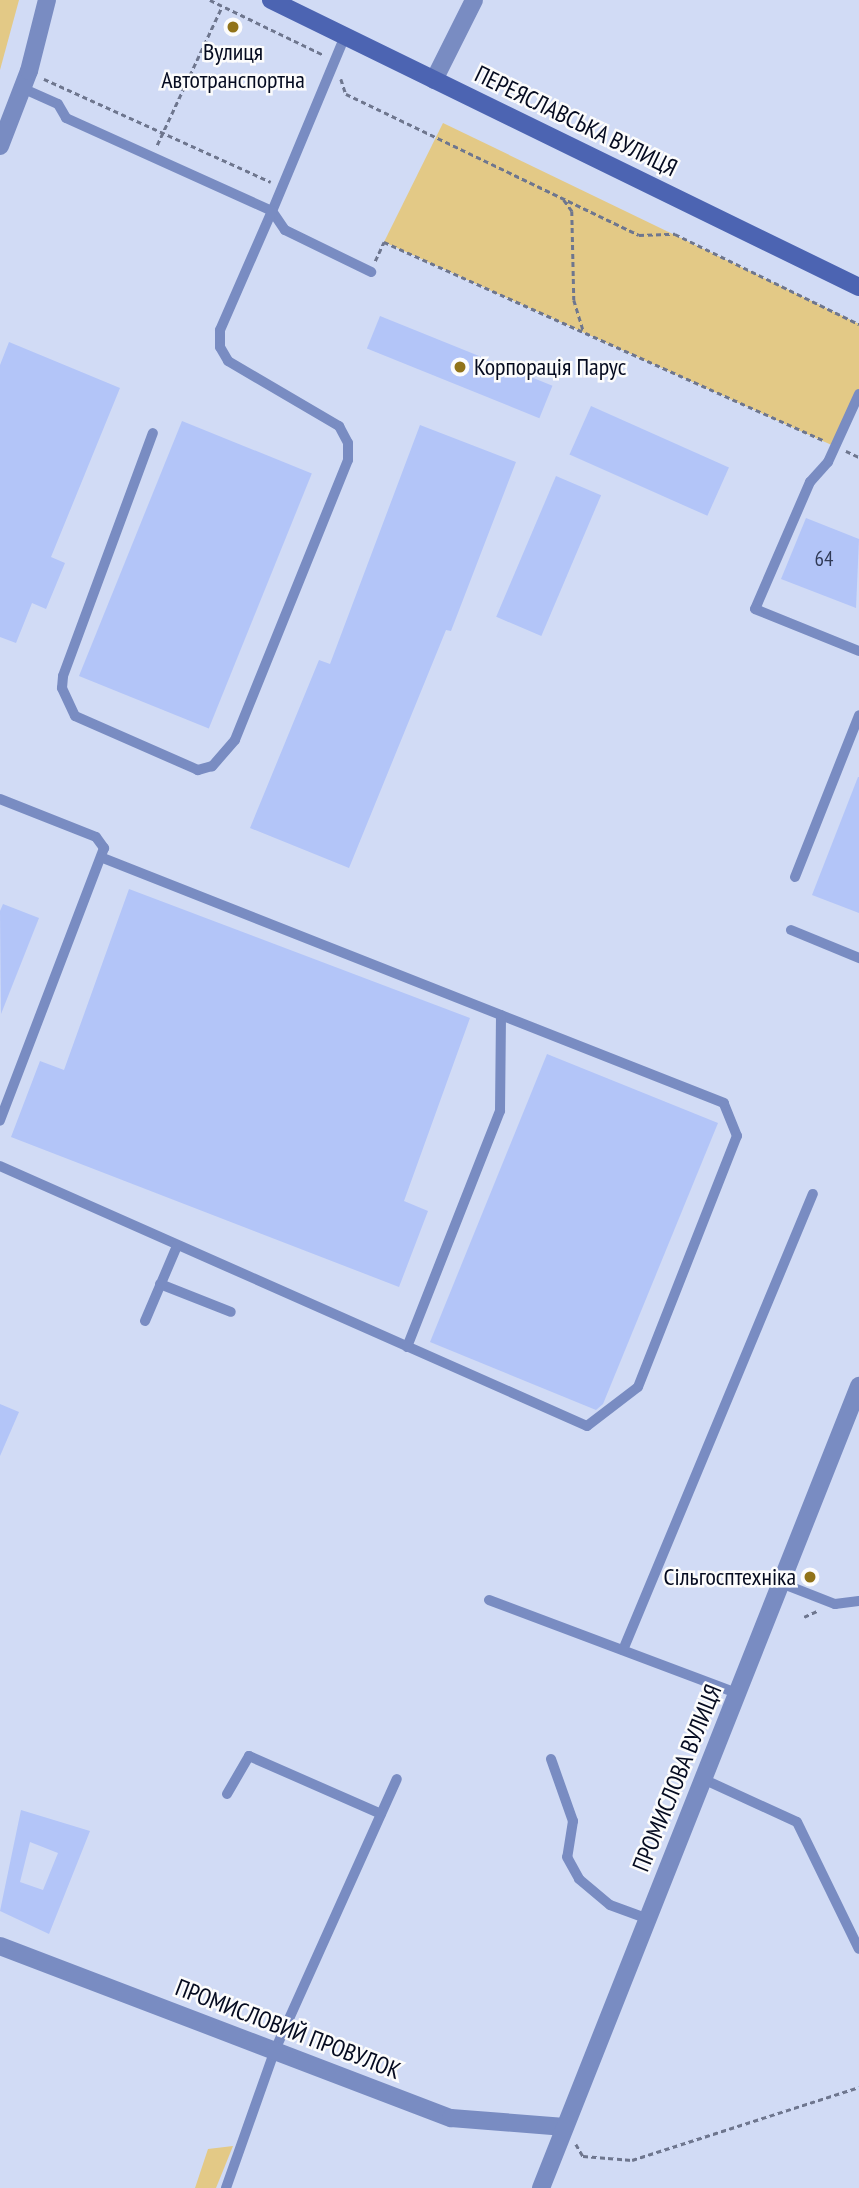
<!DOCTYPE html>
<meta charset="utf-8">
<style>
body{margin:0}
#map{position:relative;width:859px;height:2188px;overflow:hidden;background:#d1dbf5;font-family:"PT Sans Narrow",sans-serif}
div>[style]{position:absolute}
.green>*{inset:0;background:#e3c986}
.building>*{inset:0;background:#b3c5f8;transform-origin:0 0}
.path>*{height:2.5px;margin-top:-1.25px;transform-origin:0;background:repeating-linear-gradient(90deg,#6e768e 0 5px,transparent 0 8.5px)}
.service>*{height:10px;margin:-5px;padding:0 5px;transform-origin:5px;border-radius:5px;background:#798cc2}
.minor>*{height:18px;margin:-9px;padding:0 9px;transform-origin:9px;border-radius:9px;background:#798cc2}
.tertiary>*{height:18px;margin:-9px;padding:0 9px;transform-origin:9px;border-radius:9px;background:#798cc2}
.secondary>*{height:18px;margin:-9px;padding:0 9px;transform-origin:9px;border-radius:9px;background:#4c64b2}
.dots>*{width:19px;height:19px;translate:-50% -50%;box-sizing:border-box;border:4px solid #fcfcfc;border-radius:50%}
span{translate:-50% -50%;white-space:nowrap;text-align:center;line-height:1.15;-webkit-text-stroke:5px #fcfcfc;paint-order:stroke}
.number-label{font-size:21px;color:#303a56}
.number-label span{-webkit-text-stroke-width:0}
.poi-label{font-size:24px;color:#050b20}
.left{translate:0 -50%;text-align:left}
.right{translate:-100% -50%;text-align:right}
.street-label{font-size:24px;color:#050b20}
</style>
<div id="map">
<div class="green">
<div style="clip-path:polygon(0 0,19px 0,0 70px)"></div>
<div style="clip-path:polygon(443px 123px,859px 324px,859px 393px,836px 447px,384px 242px)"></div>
<div style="clip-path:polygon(233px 2146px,216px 2188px,195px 2188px,208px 2149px)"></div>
</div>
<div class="building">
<div style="left:380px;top:316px;width:186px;height:35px;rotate:22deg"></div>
<div style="clip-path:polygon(9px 342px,120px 388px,51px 557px,65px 563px,46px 609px,32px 603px,16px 643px,0 637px,0 365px)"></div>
<div style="left:591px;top:406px;width:151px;height:53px;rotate:24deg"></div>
<div style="left:182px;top:421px;width:140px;height:275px;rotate:22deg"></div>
<div style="clip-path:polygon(420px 425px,516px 462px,451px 631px,446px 630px,349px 868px,250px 828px,319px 660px,330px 664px)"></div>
<div style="left:556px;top:476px;width:49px;height:153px;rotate:23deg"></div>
<div style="clip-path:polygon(806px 518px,859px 539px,856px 608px,781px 579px)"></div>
<div style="clip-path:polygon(858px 777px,859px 777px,859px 913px,812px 895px)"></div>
<div style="clip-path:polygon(129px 889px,470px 1018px,404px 1201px,428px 1211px,399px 1287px,11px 1137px,40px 1061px,64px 1070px)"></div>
<div style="clip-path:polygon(3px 904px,39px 918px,1px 1014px,0 911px)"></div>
<div style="clip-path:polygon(547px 1054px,718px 1123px,603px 1404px,596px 1410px,430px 1342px)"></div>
<div style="clip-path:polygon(0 1404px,19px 1412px,0 1456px)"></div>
<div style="clip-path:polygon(evenodd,21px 1810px,90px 1831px,49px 1934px,0 1911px,21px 1810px,30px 1842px,58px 1853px,43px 1890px,20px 1882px,30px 1842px)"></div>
</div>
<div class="path">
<div style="left:210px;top:0;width:127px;rotate:25.8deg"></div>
<div style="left:44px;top:79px;width:249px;rotate:24.4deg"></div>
<div style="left:341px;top:79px;width:16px;rotate:72deg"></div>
<div style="left:346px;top:94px;width:325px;rotate:25.7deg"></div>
<div style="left:639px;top:235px;width:36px;rotate:-2deg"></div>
<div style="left:675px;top:234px;width:205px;rotate:26.1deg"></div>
<div style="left:157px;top:145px;width:153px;rotate:-64.9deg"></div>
<div style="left:564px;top:200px;width:14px;rotate:54deg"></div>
<div style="left:572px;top:211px;width:89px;rotate:88.7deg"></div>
<div style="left:574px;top:300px;width:34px;rotate:73deg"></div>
<div style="left:375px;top:261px;width:21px;rotate:-65deg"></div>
<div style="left:384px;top:242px;width:483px;rotate:24.3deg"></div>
<div style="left:846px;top:451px;width:14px;rotate:25deg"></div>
<div style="left:804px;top:1617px;width:14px;rotate:-25deg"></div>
<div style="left:576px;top:2144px;width:14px;rotate:60deg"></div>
<div style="left:583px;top:2156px;width:49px;rotate:4.7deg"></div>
<div style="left:632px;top:2160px;width:238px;rotate:-17.8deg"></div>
</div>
<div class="service">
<div style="left:345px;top:36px;width:190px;rotate:112.6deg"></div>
<div style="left:272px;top:211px;width:23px;rotate:56deg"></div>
<div style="left:285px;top:230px;width:96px;rotate:26deg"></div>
<div style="left:22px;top:88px;width:39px;rotate:24deg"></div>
<div style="left:58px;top:104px;width:16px;rotate:60deg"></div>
<div style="left:66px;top:118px;width:226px;rotate:24.3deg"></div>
<div style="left:272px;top:211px;width:130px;rotate:113.6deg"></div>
<div style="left:220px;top:330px;width:17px;rotate:90deg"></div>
<div style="left:220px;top:347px;width:16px;rotate:60deg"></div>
<div style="left:228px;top:361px;width:129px;rotate:30.4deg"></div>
<div style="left:339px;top:426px;width:19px;rotate:62deg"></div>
<div style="left:348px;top:443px;width:17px;rotate:90deg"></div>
<div style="left:348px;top:460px;width:302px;rotate:112deg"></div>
<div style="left:235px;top:740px;width:35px;rotate:131deg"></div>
<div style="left:212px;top:766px;width:15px;rotate:164deg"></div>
<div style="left:198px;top:770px;width:134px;rotate:-156.3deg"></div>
<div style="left:75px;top:716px;width:31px;rotate:-115deg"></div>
<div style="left:62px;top:688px;width:12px;rotate:-85deg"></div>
<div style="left:63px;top:676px;width:259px;rotate:-69.7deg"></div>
<div style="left:859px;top:394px;width:75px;rotate:114.5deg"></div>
<div style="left:828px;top:462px;width:27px;rotate:132deg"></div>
<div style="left:810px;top:482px;width:138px;rotate:113.4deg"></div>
<div style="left:755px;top:609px;width:112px;rotate:22deg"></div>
<div style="left:0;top:799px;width:103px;rotate:21.6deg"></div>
<div style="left:96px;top:837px;width:14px;rotate:54deg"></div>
<div style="left:104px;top:848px;width:292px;rotate:110.9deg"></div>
<div style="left:795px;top:877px;width:174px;rotate:-68.4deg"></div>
<div style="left:791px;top:930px;width:74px;rotate:22.4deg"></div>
<div style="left:0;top:1166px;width:642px;rotate:23.89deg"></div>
<div style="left:587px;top:1426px;width:64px;rotate:-37.4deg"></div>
<div style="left:638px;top:1387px;width:270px;rotate:-68.5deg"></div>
<div style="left:737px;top:1136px;width:35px;rotate:-112deg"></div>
<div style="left:724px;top:1103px;width:668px;rotate:-158.47deg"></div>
<div style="left:160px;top:1284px;width:76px;rotate:21.5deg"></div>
<div style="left:145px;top:1321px;width:82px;rotate:-66.9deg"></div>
<div style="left:407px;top:1347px;width:254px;rotate:-68.5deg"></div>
<div style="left:500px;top:1111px;width:96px;rotate:-89.4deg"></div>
<div style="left:781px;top:1583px;width:58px;rotate:21.3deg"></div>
<div style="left:835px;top:1604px;width:24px;rotate:-7deg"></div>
<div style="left:489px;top:1600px;width:265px;rotate:20.6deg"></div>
<div style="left:623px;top:1650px;width:494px;rotate:-67.4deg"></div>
<div style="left:551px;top:1759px;width:66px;rotate:70.5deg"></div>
<div style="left:573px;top:1821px;width:36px;rotate:99deg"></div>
<div style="left:567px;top:1857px;width:25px;rotate:61deg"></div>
<div style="left:579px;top:1879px;width:40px;rotate:40deg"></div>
<div style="left:610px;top:1905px;width:40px;rotate:20.2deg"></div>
<div style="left:703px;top:1779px;width:103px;rotate:24.6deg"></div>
<div style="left:797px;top:1822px;width:141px;rotate:64deg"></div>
<div style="left:227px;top:1794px;width:44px;rotate:-59.9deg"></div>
<div style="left:249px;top:1756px;width:144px;rotate:23.7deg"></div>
<div style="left:226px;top:2188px;width:146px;rotate:-70.5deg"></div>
<div style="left:275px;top:2050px;width:297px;rotate:-65.8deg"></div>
</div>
<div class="minor">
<div style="left:434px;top:80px;width:89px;rotate:-63.4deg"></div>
<div style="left:0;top:146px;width:80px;rotate:-68.9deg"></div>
<div style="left:29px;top:71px;width:73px;rotate:-75.8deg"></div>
<div style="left:0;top:1946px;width:483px;rotate:20.9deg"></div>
<div style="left:451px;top:2118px;width:114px;rotate:4.5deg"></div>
</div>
<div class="tertiary">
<div style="left:541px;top:2188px;width:863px;rotate:-68.37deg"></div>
</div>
<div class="secondary">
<div style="left:271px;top:0;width:654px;rotate:26.02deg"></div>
</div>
<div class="dots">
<div style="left:233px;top:27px;background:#917319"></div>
<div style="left:460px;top:367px;background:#917319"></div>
<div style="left:810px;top:1577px;background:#917319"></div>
</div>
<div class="number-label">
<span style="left:824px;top:559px">64</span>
</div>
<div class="poi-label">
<span style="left:233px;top:66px">Вулиця<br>Автотранспортна</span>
<span class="left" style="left:474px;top:367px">Корпорація Парус</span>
<span class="right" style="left:796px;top:1577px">Сільгосптехніка</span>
</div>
<div class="street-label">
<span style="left:576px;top:121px;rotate:26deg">ПЕРЕЯСЛАВСЬКА ВУЛИЦЯ</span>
<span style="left:677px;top:1778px;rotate:-68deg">ПРОМИСЛОВА ВУЛИЦЯ</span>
<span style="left:288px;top:2029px;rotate:21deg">ПРОМИСЛОВИЙ ПРОВУЛОК</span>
</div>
</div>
